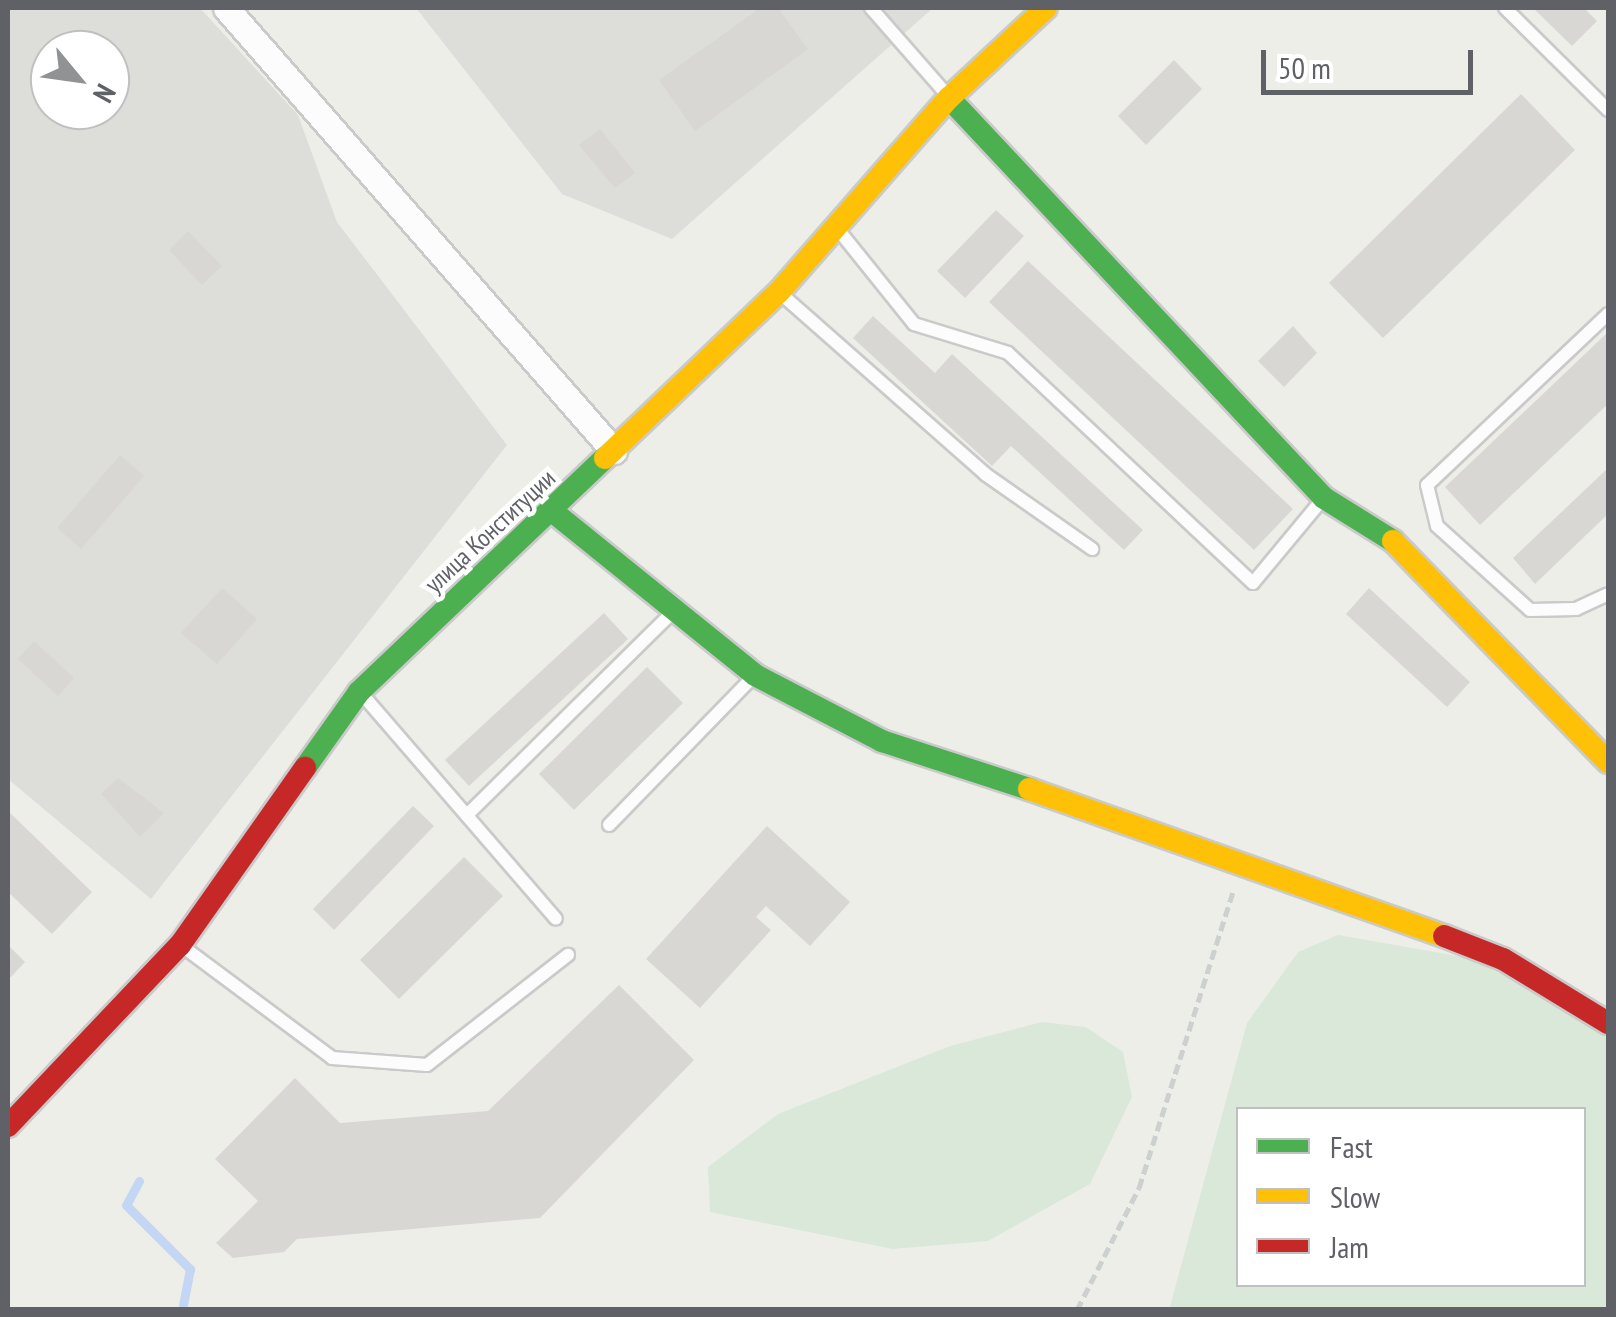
<!DOCTYPE html>
<meta charset="utf-8">
<style>
body{margin:0}
#map{position:relative;width:1616px;height:1317px;overflow:hidden;background:#eeeee9;font-family:"PT Sans Narrow",sans-serif}
div>[style]{position:absolute}
[style*='--x']{left:calc(var(--x)*1px);top:calc(var(--y)*1px);width:calc(var(--w)*1px);rotate:calc(var(--a)*1deg)}
.industrial>*{inset:0;background:#ddddda}
.green>*{inset:0;background:#d9e8d9}
.stream>*{height:9px;margin:-4.5px;padding:0 4.5px;transform-origin:4.5px;border-radius:4.5px;background:#c3d6f3}
.building>*{inset:0;background:#d8d7d4}
.path>*{height:5px;margin-top:-2.5px;transform-origin:0;background:repeating-linear-gradient(90deg,#ccd0ce 0 10px,transparent 0 15px)}
.roads{filter:drop-shadow(2px 0 #cacaca) drop-shadow(-2px 0 #cacaca) drop-shadow(0 2px #cacaca) drop-shadow(0 -2px #cacaca)}
.lane>*{height:12px;margin:-6px;padding:0 6px;transform-origin:6px;border-radius:6px;background:#fcfcfc}
.street>*{height:25px;margin:-12.5px;padding:0 12.5px;transform-origin:12.5px;border-radius:12.5px;background:#fcfcfc}
.fast>*{height:22px;margin:-11px;padding:0 11px;transform-origin:11px;border-radius:11px;background:#4caf50}
.slow>*{height:22px;margin:-11px;padding:0 11px;transform-origin:11px;border-radius:11px;background:#ffc107}
.jam>*{height:22px;margin:-11px;padding:0 11px;transform-origin:11px;border-radius:11px;background:#c62828}
span{translate:-50% -50%;white-space:nowrap;text-align:center;line-height:1.15;-webkit-text-stroke:9px #fff;paint-order:stroke}
.street-label{font-size:25px;color:#5f6166}
.frame{position:absolute;inset:0;border:10px solid #5f6166;pointer-events:none}
.legend{position:absolute;left:1236px;top:1107px;width:350px;height:180px;box-sizing:border-box;background:#fff;border:2px solid #bfc0c2;margin:0;padding:12px 18px;list-style:none;font-size:30px;color:#5f6166}
.legend li{display:flex;align-items:center;gap:20px;height:50px}
.legend b{width:50px;border:2px solid #bfc0c2}
.north{position:absolute;left:30px;top:30px;width:100px;height:100px;box-sizing:border-box;background:#fff;border:2px solid #bfc0c2;border-radius:50%;rotate:119deg;font-size:28px;font-weight:700;line-height:40px;text-align:center;color:#5f6166}
.north::after{content:'';display:block;margin:auto;width:35px;height:45px;background:#919294;clip-path:polygon(50% 0,100% 100%,50% 72%,0 100%)}
.scale{position:absolute;left:1261px;top:50px;width:212px;height:45px;box-sizing:border-box;border:5px solid #5f6166;border-top:0;padding-left:12px;font-size:30px;line-height:35px;white-space:nowrap;color:#5f6166;-webkit-text-stroke:8px #fff;paint-order:stroke}
</style>
<div id="map">
<div class="industrial">
<div style="clip-path:polygon(evenodd,8px 8px,200px 8px,298px 115px,337px 222px,507px 445px,151px 899px,8px 779px,8px 8px,50px 50px,110px 50px,110px 110px,50px 110px,50px 50px)"></div>
<div style="clip-path:polygon(416px 8px,933px 8px,672px 239px,562px 194px)"></div>
</div>
<div class="green">
<div style="clip-path:polygon(evenodd,1338px 935px,1469px 958px,1608px 1030px,1608px 1309px,1169px 1310px,1247px 1023px,1298px 952px,1338px 935px,1238px 1110px,1584px 1110px,1584px 1284px,1238px 1284px,1238px 1110px)"></div>
<div style="clip-path:polygon(1042px 1022px,1086px 1027px,1123px 1052px,1132px 1097px,1090px 1184px,988px 1241px,893px 1249px,710px 1212px,708px 1167px,778px 1114px,950px 1046px)"></div>
</div>
<div class="stream">
<div style="--x:139;--y:1181;--w:27;--a:118"></div>
<div style="--x:126;--y:1205;--w:91;--a:45"></div>
<div style="--x:190;--y:1269;--w:42;--a:101"></div>
</div>
<div class="building">
<div style="clip-path:polygon(760px 8px,778px 8px,808px 49px,695px 131px,659px 80px)"></div>
<div style="clip-path:polygon(1533px 8px,1584px 8px,1597px 21px,1572px 46px)"></div>
<div style="clip-path:polygon(1174px 60px,1202px 89px,1146px 145px,1118px 116px)"></div>
<div style="clip-path:polygon(1521px 94px,1575px 150px,1383px 338px,1329px 283px)"></div>
<div style="clip-path:polygon(600px 129px,635px 173px,615px 188px,579px 145px)"></div>
<div style="clip-path:polygon(996px 210px,1024px 236px,965px 298px,937px 271px)"></div>
<div style="clip-path:polygon(188px 231px,222px 266px,202px 285px,169px 250px)"></div>
<div style="clip-path:polygon(1028px 261px,1293px 509px,1254px 550px,989px 302px)"></div>
<div style="clip-path:polygon(873px 316px,935px 373px,952px 354px,1143px 530px,1124px 550px,1011px 446px,992px 466px,853px 338px)"></div>
<div style="clip-path:polygon(1293px 326px,1317px 353px,1284px 387px,1258px 361px)"></div>
<div style="clip-path:polygon(1608px 332px,1608px 404px,1480px 525px,1445px 487px)"></div>
<div style="clip-path:polygon(120px 455px,144px 476px,81px 549px,57px 528px)"></div>
<div style="clip-path:polygon(1608px 468px,1608px 514px,1535px 584px,1513px 558px)"></div>
<div style="clip-path:polygon(222px 588px,257px 619px,217px 664px,181px 633px)"></div>
<div style="clip-path:polygon(1369px 588px,1470px 682px,1447px 707px,1346px 614px)"></div>
<div style="clip-path:polygon(604px 613px,628px 639px,469px 786px,445px 760px)"></div>
<div style="clip-path:polygon(34px 641px,74px 678px,58px 696px,18px 659px)"></div>
<div style="clip-path:polygon(647px 667px,683px 703px,574px 810px,539px 774px)"></div>
<div style="clip-path:polygon(118px 778px,164px 813px,140px 837px,101px 794px)"></div>
<div style="clip-path:polygon(413px 806px,434px 826px,334px 930px,313px 909px)"></div>
<div style="clip-path:polygon(8px 811px,92px 892px,52px 934px,8px 892px)"></div>
<div style="clip-path:polygon(767px 826px,850px 902px,810px 946px,766px 906px,756px 917px,771px 930px,700px 1008px,646px 959px)"></div>
<div style="clip-path:polygon(464px 857px,503px 896px,399px 999px,360px 960px)"></div>
<div style="clip-path:polygon(8px 945px,25px 962px,8px 980px)"></div>
<div style="clip-path:polygon(619px 985px,694px 1060px,540px 1218px,297px 1239px,284px 1252px,233px 1258px,216px 1243px,258px 1201px,215px 1159px,295px 1078px,340px 1123px,488px 1111px)"></div>
</div>
<div class="path">
<div style="--x:1077;--y:1310;--w:137;--a:-63.1"></div>
<div style="--x:1139;--y:1188;--w:314;--a:-72.4"></div>
</div>
<div class="roads">
<div class="lane">
<div style="--x:871;--y:8;--w:117;--a:48.8"></div>
<div style="--x:1505;--y:8;--w:145;--a:44.7"></div>
<div style="--x:836;--y:227;--w:124;--a:51.2"></div>
<div style="--x:914;--y:324;--w:98;--a:17.1"></div>
<div style="--x:1008;--y:353;--w:336;--a:43.2"></div>
<div style="--x:1253;--y:583;--w:107;--a:-50.3"></div>
<div style="--x:780;--y:293;--w:273;--a:41.4"></div>
<div style="--x:985;--y:474;--w:131;--a:35"></div>
<div style="--x:1608;--y:314;--w:249;--a:136.6"></div>
<div style="--x:1427;--y:485;--w:42;--a:76.3"></div>
<div style="--x:1437;--y:526;--w:125;--a:42.1"></div>
<div style="--x:1530;--y:610;--w:46;--a:-1.2"></div>
<div style="--x:1576;--y:609;--w:35;--a:-25"></div>
<div style="--x:361;--y:693;--w:298;--a:49.2"></div>
<div style="--x:470;--y:812;--w:284;--a:-44.6"></div>
<div style="--x:609;--y:825;--w:206;--a:-45.8"></div>
<div style="--x:182;--y:946;--w:187;--a:36.7"></div>
<div style="--x:332;--y:1058;--w:95;--a:4.2"></div>
<div style="--x:427;--y:1065;--w:179;--a:-38"></div>
</div>
<div class="street">
<div style="--x:226;--y:8;--w:589;--a:48.79"></div>
</div>
<div class="fast">
<div style="--x:949;--y:98;--w:548;--a:46.85"></div>
<div style="--x:1324;--y:498;--w:81;--a:31.9"></div>
<div style="--x:552;--y:511;--w:261;--a:38.9"></div>
<div style="--x:755;--y:675;--w:143;--a:27.5"></div>
<div style="--x:882;--y:741;--w:155;--a:18.1"></div>
<div style="--x:305;--y:768;--w:93;--a:-54.6"></div>
<div style="--x:359;--y:692;--w:340;--a:-43.6"></div>
</div>
<div class="slow">
<div style="--x:605;--y:458;--w:240;--a:-43.7"></div>
<div style="--x:779;--y:292;--w:258;--a:-48.8"></div>
<div style="--x:949;--y:98;--w:132;--a:-42.9"></div>
<div style="--x:1393;--y:541;--w:308;--a:45.8"></div>
<div style="--x:1029;--y:789;--w:440;--a:19.5"></div>
</div>
<div class="jam">
<div style="--x:1444;--y:936;--w:63;--a:21.3"></div>
<div style="--x:1503;--y:959;--w:123;--a:31.4"></div>
<div style="--x:8;--y:1126;--w:250;--a:-46.5"></div>
<div style="--x:180;--y:945;--w:217;--a:-54.8"></div>
</div>
</div>
<div class="street-label">
<span style="left:490px;top:531px;rotate:-43deg">улица Конституции</span>
</div>
<div class="frame"></div>
<ul class="legend">
<li><b style="height:12px;background:#4caf50"></b>Fast</li>
<li><b style="height:12px;background:#ffc107"></b>Slow</li>
<li><b style="height:12px;background:#c62828"></b>Jam</li>
</ul>
<div class="north">N</div>
<div class="scale">50 m</div>
</div>
